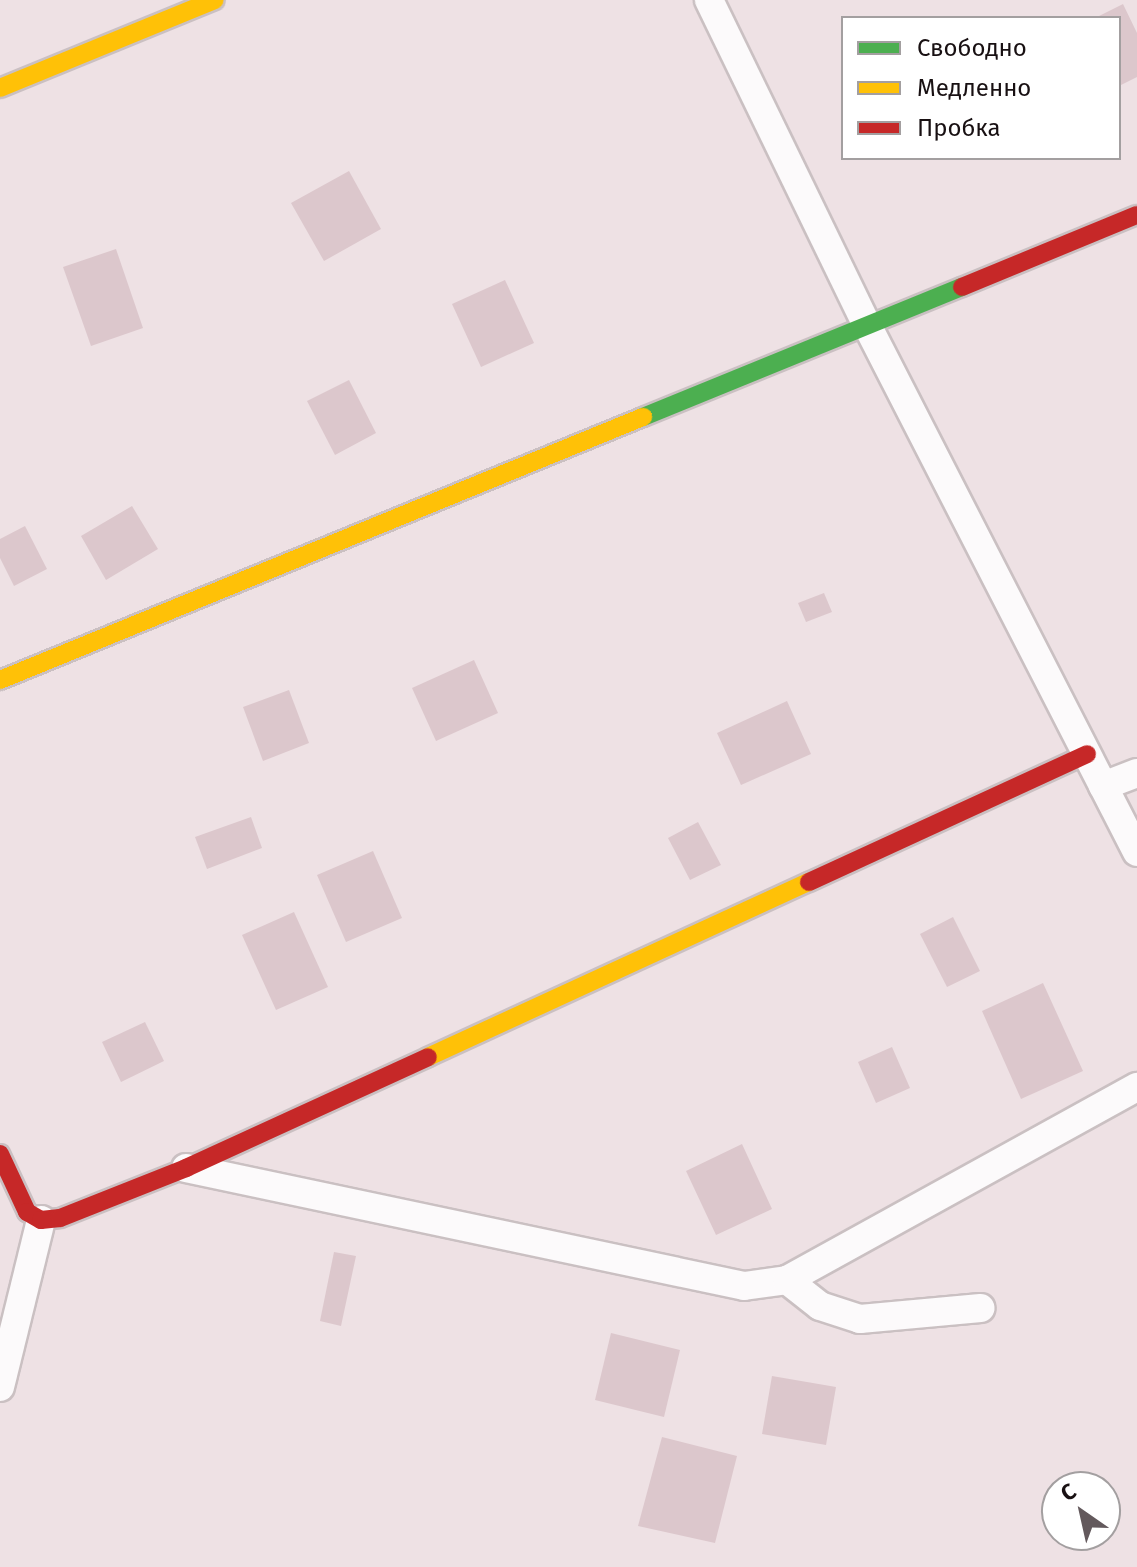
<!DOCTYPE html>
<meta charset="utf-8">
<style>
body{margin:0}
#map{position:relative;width:1137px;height:1567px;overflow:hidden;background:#eee1e4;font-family:"Fira Sans",sans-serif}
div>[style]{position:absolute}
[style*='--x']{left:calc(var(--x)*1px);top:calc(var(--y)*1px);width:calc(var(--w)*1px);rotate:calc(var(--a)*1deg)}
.building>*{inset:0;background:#dcc7cc}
.roads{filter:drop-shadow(2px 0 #cac0c2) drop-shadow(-2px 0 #cac0c2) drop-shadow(0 2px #cac0c2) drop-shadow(0 -2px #cac0c2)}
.street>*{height:28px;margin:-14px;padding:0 14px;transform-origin:14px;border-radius:14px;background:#fcfafb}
.fast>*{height:18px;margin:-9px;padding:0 9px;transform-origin:9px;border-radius:9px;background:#4caf50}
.slow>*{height:18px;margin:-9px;padding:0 9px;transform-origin:9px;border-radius:9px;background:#ffc107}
.jam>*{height:18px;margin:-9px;padding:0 9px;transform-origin:9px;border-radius:9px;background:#c62828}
span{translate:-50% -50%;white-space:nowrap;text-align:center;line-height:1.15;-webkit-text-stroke:6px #fff;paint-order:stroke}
.legend{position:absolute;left:841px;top:16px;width:280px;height:144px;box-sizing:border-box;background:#fff;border:2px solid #a39fa0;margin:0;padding:10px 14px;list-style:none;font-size:24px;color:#181012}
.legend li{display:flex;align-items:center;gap:16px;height:40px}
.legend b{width:40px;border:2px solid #a39fa0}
.north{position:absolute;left:1041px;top:1471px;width:80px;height:80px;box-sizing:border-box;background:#fff;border:2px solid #a39fa0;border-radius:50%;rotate:326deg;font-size:22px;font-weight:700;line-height:32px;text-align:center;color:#181012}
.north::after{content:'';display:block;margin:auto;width:28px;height:36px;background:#63595c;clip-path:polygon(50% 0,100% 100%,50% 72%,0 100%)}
</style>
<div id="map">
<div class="building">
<div style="clip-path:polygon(1123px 4px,1137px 33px,1137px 77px,1119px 86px,1119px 18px,1095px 18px)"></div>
<div style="clip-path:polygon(349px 171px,381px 229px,324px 261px,291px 203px)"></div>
<div style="clip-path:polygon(116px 249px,143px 328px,91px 346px,63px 267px)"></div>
<div style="clip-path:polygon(505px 280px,534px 343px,481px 367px,452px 304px)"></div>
<div style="clip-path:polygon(349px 380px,376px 433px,335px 455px,307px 401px)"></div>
<div style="clip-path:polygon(132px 506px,158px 549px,106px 580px,81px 536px)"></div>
<div style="clip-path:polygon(25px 526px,47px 569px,14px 586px,0 558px,0 539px)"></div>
<div style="clip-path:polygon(824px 593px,832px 612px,806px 622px,798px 603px)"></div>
<div style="clip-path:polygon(474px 660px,498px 713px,436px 741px,412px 688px)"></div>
<div style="clip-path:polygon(289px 690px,309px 743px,263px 761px,243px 707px)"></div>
<div style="clip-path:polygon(787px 701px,811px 754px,741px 785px,717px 733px)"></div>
<div style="clip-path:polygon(251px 817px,262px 848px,207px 869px,195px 837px)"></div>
<div style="clip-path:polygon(698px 822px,721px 865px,690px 880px,668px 838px)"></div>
<div style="clip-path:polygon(373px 851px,402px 918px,346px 942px,317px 875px)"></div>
<div style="clip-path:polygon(294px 912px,328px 987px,276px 1010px,242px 935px)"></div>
<div style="clip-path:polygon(953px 917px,980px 971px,947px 987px,920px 934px)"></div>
<div style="clip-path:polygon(1043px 983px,1083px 1071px,1021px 1099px,982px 1011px)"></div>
<div style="clip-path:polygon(145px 1022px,164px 1061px,121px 1082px,102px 1042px)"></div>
<div style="clip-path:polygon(892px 1047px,910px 1088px,876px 1103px,858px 1062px)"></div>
<div style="clip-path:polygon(742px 1144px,772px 1209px,716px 1235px,686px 1171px)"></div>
<div style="clip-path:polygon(334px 1252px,356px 1256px,341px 1326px,320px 1321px)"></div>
<div style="clip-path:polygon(611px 1333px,680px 1350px,664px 1417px,595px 1400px)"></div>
<div style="clip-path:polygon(772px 1376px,836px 1387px,826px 1445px,762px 1434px)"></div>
<div style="clip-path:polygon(662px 1437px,737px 1456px,715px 1543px,638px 1526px)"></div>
</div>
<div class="roads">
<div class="street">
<div style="--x:709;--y:0;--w:361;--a:64.1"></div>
<div style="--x:867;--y:325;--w:592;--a:62.87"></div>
<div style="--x:1103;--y:786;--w:36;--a:-21"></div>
<div style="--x:186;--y:1168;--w:570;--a:11.94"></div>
<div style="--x:744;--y:1286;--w:43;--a:-7.9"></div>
<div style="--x:787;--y:1280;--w:400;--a:-28.9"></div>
<div style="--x:787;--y:1280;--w:42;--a:38.2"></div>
<div style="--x:820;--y:1306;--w:42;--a:18"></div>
<div style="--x:860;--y:1319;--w:121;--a:-5.2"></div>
<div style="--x:0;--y:1387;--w:172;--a:-76.2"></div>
</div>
<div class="fast">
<div style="--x:643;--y:417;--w:344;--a:-22.2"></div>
</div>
<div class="slow">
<div style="--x:0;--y:88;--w:232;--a:-22.3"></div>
<div style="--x:0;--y:680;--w:695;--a:-22.25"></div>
<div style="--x:428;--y:1057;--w:419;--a:-24.7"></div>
</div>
<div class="jam">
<div style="--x:962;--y:287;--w:189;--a:-22.4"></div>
<div style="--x:809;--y:882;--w:306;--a:-24.7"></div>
<div style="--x:0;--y:1154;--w:64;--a:65"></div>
<div style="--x:27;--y:1212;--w:16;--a:30"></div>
<div style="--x:41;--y:1220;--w:19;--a:-6"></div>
<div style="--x:60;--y:1218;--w:136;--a:-21.6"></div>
<div style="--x:186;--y:1168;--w:266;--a:-24.6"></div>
</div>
</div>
<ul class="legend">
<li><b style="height:10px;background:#4caf50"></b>Свободно</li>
<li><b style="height:10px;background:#ffc107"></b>Медленно</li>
<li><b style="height:10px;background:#c62828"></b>Пробка</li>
</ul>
<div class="north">С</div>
</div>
